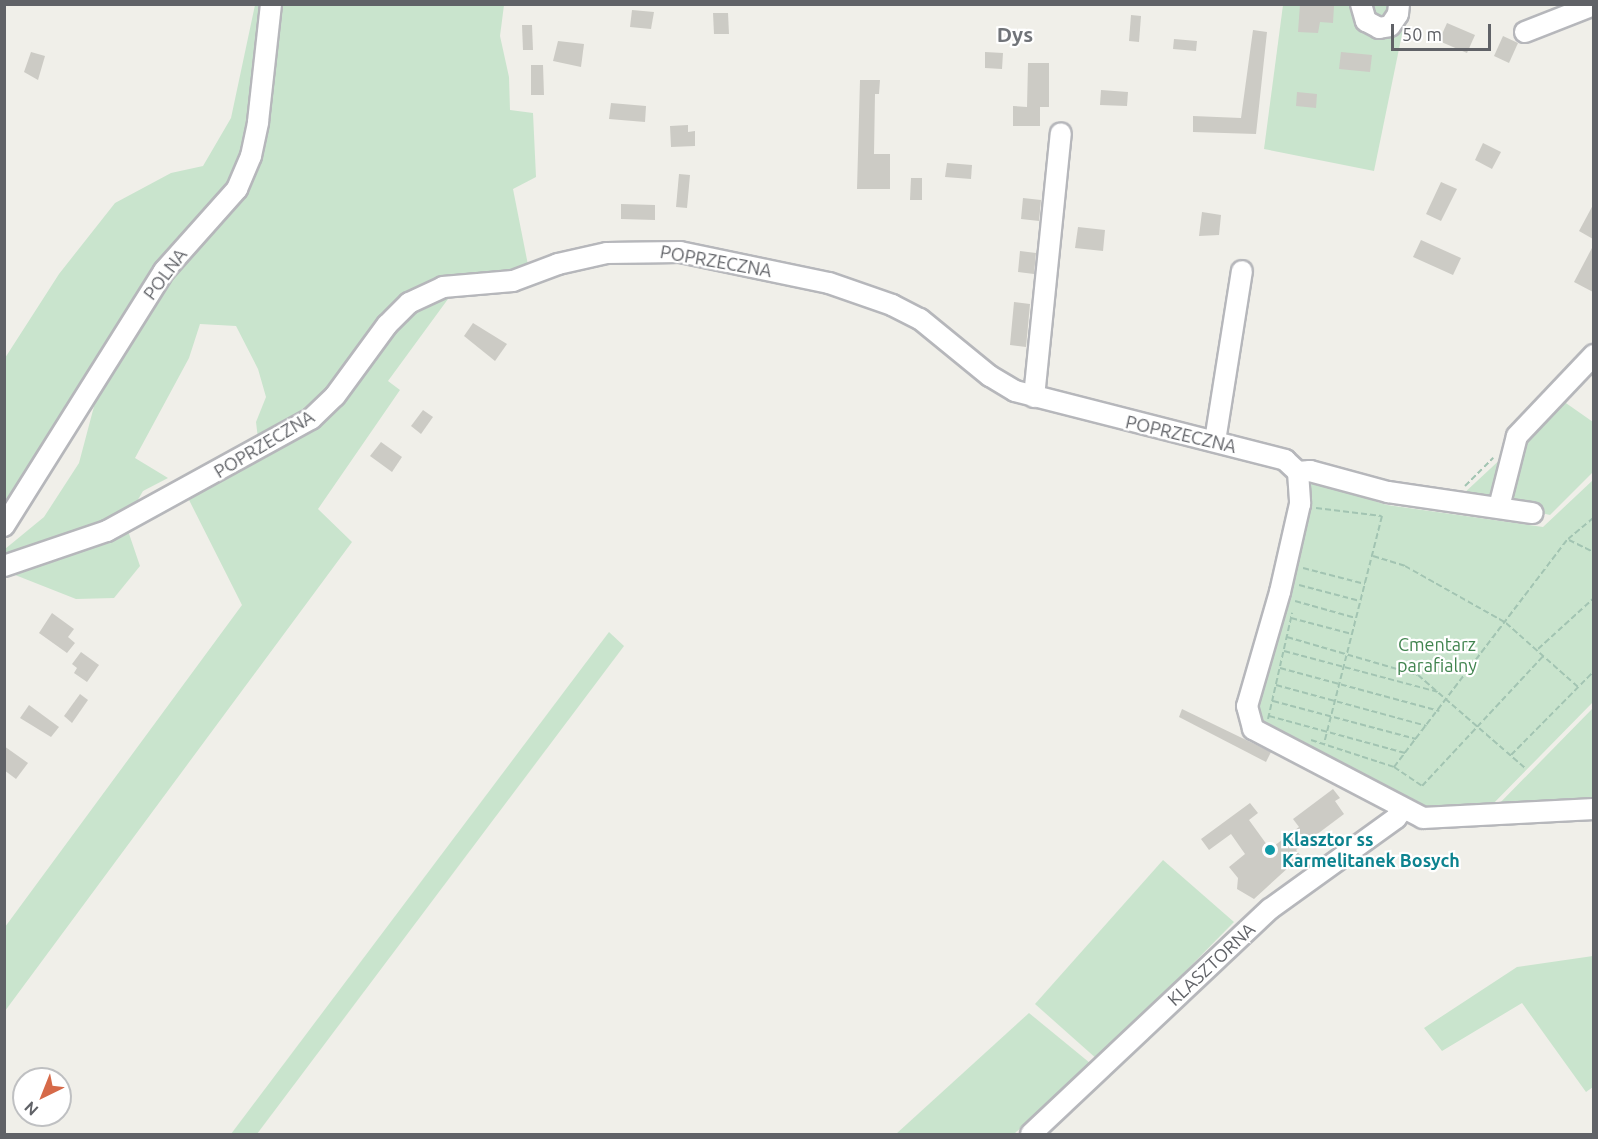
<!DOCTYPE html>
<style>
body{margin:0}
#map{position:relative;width:1598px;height:1139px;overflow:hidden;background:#f0efe9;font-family:Ubuntu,sans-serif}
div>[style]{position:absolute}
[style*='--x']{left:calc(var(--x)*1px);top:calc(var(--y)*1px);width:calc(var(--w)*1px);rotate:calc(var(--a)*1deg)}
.green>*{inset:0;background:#c9e4cd}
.building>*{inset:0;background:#cccbc5}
.path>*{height:2px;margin-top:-1px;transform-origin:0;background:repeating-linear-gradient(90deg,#a2c4b2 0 6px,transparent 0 9px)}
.roads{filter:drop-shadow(2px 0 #b6b7bb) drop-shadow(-2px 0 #b6b7bb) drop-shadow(0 2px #b6b7bb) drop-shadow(0 -2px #b6b7bb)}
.minor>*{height:20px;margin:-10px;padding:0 10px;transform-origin:10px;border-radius:10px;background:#fff}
.dots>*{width:16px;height:16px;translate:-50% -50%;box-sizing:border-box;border:3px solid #fff;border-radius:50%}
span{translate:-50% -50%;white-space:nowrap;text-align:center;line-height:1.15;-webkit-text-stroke:4.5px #fff;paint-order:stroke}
.street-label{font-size:18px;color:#606267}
.park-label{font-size:18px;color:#41844f}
.culture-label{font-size:18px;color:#0d838f;font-weight:700}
.left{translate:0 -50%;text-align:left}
.quarter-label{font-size:21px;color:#717479;font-weight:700}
.frame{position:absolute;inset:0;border:6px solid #606267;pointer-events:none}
.north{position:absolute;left:12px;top:1067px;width:60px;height:60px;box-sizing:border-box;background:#fff;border:2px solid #bfc0c2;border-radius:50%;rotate:223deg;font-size:16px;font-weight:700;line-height:24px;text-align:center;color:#606267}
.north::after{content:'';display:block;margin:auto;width:21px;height:27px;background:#d66a49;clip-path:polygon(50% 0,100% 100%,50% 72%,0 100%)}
.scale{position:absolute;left:1391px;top:24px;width:100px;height:27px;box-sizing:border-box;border:3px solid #606267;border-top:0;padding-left:8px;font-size:18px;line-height:21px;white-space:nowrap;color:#606267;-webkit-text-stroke:4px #fff;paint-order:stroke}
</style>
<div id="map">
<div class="green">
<div style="clip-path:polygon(255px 5px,504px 5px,500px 36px,509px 77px,510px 110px,533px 113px,536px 177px,513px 189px,530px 275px,459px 284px,388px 381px,400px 390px,318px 509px,352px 542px,5px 1011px,5px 927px,242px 605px,185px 492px,259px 447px,256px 422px,266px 397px,258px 369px,236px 326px,200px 324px,189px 358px,135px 458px,168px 478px,143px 491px,125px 522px,140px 566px,114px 598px,76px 599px,5px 571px,5px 549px,44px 517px,79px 463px,106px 361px,5px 526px,5px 358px,59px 274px,115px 203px,171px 173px,203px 166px,231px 118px)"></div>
<div style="clip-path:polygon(1283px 5px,1408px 5px,1374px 171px,1264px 149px)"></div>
<div style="clip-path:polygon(1563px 401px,1593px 422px,1593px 472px,1550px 515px,1462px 495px)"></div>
<div style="clip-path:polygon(1593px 480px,1593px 702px,1489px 808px,1432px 814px,1256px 724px,1252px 716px,1312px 481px,1387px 505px,1543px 527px)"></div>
<div style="clip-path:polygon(609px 632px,624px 646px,257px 1134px,231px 1134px)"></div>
<div style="clip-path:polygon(1593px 708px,1593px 803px,1494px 809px)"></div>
<div style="clip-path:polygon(1163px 860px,1234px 922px,1098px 1060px,1035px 1004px)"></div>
<div style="clip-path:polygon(1593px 956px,1593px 1087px,1586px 1092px,1522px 1003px,1442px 1051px,1424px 1028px,1517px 967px)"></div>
<div style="clip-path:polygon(1029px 1013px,1090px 1063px,1014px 1134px,896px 1134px)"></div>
</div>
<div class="building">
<div style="clip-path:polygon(1300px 4px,1334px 6px,1333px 23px,1320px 22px,1318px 33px,1298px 32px)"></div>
<div style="clip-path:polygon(632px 10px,654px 12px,651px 29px,630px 27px)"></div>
<div style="clip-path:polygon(713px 13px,728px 13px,729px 34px,714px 34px)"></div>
<div style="clip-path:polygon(1131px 15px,1141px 16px,1139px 42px,1129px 41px)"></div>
<div style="clip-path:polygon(1447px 23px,1475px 35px,1467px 53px,1439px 41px)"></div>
<div style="clip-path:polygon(522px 25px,532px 25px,533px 50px,523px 50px)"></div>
<div style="clip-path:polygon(1253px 30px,1267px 32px,1256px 134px,1193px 132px,1193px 116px,1241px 118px)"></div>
<div style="clip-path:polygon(1503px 36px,1518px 43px,1509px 63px,1494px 56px)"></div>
<div style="clip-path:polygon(1174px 39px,1197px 41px,1196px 51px,1173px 49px)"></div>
<div style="clip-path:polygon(558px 41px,584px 44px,581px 67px,553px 61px)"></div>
<div style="clip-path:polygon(31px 52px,45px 56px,38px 80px,24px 72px)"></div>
<div style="clip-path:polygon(985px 52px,1003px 53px,1002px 69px,985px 68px)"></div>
<div style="clip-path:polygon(1341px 52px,1372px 55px,1370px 72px,1339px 69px)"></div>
<div style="clip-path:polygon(1028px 63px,1049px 63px,1049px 107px,1040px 107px,1040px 126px,1013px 126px,1013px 106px,1027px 107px)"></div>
<div style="clip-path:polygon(531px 65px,543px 65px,544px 95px,531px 95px)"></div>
<div style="clip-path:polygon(860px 80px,880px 80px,879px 94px,875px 94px,874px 154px,890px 154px,890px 189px,857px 189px)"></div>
<div style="clip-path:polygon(1101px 90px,1128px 92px,1127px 106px,1100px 105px)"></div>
<div style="clip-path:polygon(1297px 92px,1317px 94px,1316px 108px,1296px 106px)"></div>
<div style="clip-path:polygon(611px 103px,646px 106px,645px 122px,609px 119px)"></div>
<div style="clip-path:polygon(688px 125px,688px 132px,695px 131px,695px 146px,671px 147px,670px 126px)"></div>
<div style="clip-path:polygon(1483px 143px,1501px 152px,1492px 169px,1475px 160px)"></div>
<div style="clip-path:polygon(947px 163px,972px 165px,971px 179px,945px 177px)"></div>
<div style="clip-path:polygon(679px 174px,690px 175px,687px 208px,676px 207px)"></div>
<div style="clip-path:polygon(911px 178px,922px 178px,922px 200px,910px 200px)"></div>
<div style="clip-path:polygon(1441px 182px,1457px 189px,1441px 221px,1426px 214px)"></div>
<div style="clip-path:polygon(1023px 198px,1041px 200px,1039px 221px,1021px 219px)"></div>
<div style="clip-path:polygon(621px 204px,655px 205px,655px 220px,621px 219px)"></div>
<div style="clip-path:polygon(1593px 205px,1593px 239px,1579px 231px)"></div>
<div style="clip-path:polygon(1202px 212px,1221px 215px,1219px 235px,1199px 236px)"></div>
<div style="clip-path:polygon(1078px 227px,1105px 230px,1103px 251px,1075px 248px)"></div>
<div style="clip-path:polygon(1421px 240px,1461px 258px,1453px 275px,1413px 257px)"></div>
<div style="clip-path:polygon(1593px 246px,1593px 292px,1574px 282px)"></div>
<div style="clip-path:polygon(1020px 251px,1036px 253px,1034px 274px,1018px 272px)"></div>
<div style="clip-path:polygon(1014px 302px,1030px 304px,1026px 347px,1010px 345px)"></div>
<div style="clip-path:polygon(473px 323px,507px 344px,495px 361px,464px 336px)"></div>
<div style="clip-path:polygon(423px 410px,433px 417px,421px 434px,411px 426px)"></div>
<div style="clip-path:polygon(381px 442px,402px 457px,392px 472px,370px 456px)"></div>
<div style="clip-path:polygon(52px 613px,74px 629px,68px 637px,75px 643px,67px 653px,39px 633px)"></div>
<div style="clip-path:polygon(81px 652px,99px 665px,87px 682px,74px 673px,77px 668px,72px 664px)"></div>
<div style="clip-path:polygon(80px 694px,88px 700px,72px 723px,64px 716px)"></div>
<div style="clip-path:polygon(29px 705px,59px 727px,51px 737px,20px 718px)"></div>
<div style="clip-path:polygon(1182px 709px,1271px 752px,1266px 762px,1179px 717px)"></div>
<div style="clip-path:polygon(4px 746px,28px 763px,16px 779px,4px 770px)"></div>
<div style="clip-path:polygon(1333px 789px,1340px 798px,1335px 801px,1344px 814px,1296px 850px,1301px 856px,1254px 899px,1237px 889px,1238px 878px,1229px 867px,1245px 854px,1231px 834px,1209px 850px,1201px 839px,1250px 803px,1258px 813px,1249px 820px,1270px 849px,1299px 827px,1293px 819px)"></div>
</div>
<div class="path">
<div style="--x:1465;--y:486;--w:40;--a:-45"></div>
<div style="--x:1316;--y:508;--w:66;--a:6.9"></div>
<div style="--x:1382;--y:516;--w:235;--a:104.3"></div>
<div style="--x:1569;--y:540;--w:28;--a:26"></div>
<div style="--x:1373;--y:556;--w:34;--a:17"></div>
<div style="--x:1405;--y:566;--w:116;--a:29.4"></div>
<div style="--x:1506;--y:623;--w:96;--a:41.6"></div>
<div style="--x:1303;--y:568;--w:64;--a:14.5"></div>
<div style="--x:1299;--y:585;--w:63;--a:14.7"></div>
<div style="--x:1295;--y:601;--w:63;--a:15.6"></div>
<div style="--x:1291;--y:618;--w:63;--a:14.7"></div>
<div style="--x:1287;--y:637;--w:136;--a:16.2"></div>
<div style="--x:1418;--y:675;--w:143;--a:41"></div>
<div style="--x:1538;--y:649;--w:76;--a:-42.3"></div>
<div style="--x:1284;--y:651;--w:159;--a:14.9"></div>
<div style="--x:1280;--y:668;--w:165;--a:15.1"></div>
<div style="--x:1276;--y:685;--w:156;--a:15.2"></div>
<div style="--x:1273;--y:701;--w:148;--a:14.9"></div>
<div style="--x:1269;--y:716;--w:141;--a:15.2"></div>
<div style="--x:1268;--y:719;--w:109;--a:-77.2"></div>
<div style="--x:1311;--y:740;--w:87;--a:18"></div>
<div style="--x:1394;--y:767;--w:34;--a:34"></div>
<div style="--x:1422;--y:786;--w:179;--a:-47"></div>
<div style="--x:1511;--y:755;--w:118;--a:-45.3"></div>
<div style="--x:1394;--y:767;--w:287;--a:-52.7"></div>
<div style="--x:1568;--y:539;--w:34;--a:-40"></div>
</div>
<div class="roads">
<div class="minor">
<div style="--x:1361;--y:4;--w:18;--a:74"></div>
<div style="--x:1366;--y:21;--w:15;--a:28"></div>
<div style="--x:1379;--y:28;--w:11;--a:-10"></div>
<div style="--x:1390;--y:26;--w:14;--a:-56"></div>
<div style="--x:1398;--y:14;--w:10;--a:-84"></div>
<div style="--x:1525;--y:32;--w:74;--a:-21.4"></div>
<div style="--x:1034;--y:397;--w:265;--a:-84.2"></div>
<div style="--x:1215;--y:441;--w:172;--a:-81"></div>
<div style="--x:1298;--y:472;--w:12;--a:-5"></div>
<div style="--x:1310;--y:471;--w:81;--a:15.1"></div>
<div style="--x:1388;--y:492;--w:146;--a:8.3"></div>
<div style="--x:1499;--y:507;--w:73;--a:-75.8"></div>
<div style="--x:1517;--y:436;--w:112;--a:-46.5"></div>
<div style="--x:4;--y:526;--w:301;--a:-57.9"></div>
<div style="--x:164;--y:271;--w:110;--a:-48.3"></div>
<div style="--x:237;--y:189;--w:36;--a:-67"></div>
<div style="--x:251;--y:156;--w:35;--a:-78"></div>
<div style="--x:258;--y:122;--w:119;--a:-83.7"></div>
<div style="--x:4;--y:566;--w:109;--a:-18.8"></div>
<div style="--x:107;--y:531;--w:233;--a:-28.8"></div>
<div style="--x:311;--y:419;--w:33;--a:-44"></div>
<div style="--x:335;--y:396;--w:88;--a:-53.8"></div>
<div style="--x:387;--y:325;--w:31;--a:-45"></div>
<div style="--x:409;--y:303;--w:38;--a:-25"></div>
<div style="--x:443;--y:287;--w:70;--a:-4.9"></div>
<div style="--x:513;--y:281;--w:48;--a:-20.7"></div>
<div style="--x:558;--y:264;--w:50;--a:-12.7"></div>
<div style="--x:607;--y:253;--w:73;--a:-0.8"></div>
<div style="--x:680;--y:252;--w:152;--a:11.8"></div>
<div style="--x:829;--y:283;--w:67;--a:19.2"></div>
<div style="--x:892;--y:305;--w:31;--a:27"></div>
<div style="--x:920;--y:319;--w:90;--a:39.2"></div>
<div style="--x:990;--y:376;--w:29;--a:31"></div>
<div style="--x:1015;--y:391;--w:279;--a:14.3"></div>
<div style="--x:1285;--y:460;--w:18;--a:43"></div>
<div style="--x:1298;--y:472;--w:32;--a:86"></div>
<div style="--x:1300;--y:504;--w:90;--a:102.8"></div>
<div style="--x:1280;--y:592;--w:119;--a:106.1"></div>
<div style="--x:1247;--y:706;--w:24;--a:75"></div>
<div style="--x:1253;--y:729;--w:192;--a:27.6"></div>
<div style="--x:1423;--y:818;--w:171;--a:-3"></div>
<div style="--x:1031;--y:1134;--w:328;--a:-43.3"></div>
<div style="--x:1270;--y:909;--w:155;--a:-35.8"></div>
<div style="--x:1396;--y:818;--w:11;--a:-52"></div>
</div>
</div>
<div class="dots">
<div style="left:1270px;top:850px;background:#0f9aa8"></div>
</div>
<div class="street-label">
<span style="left:716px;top:261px;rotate:10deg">POPRZECZNA</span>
<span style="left:165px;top:274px;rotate:-53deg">POLNA</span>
<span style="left:1181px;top:434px;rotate:13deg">POPRZECZNA</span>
<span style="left:264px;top:444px;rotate:-31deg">POPRZECZNA</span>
<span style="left:1211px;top:964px;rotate:-43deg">KLASZTORNA</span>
</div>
<div class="park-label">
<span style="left:1437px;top:655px">Cmentarz<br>parafialny</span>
</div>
<div class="culture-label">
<span class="left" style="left:1282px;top:850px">Klasztor ss<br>Karmelitanek Bosych</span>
</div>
<div class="quarter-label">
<span style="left:1015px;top:34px">Dys</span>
</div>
<div class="frame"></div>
<div class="north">N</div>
<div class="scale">50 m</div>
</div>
